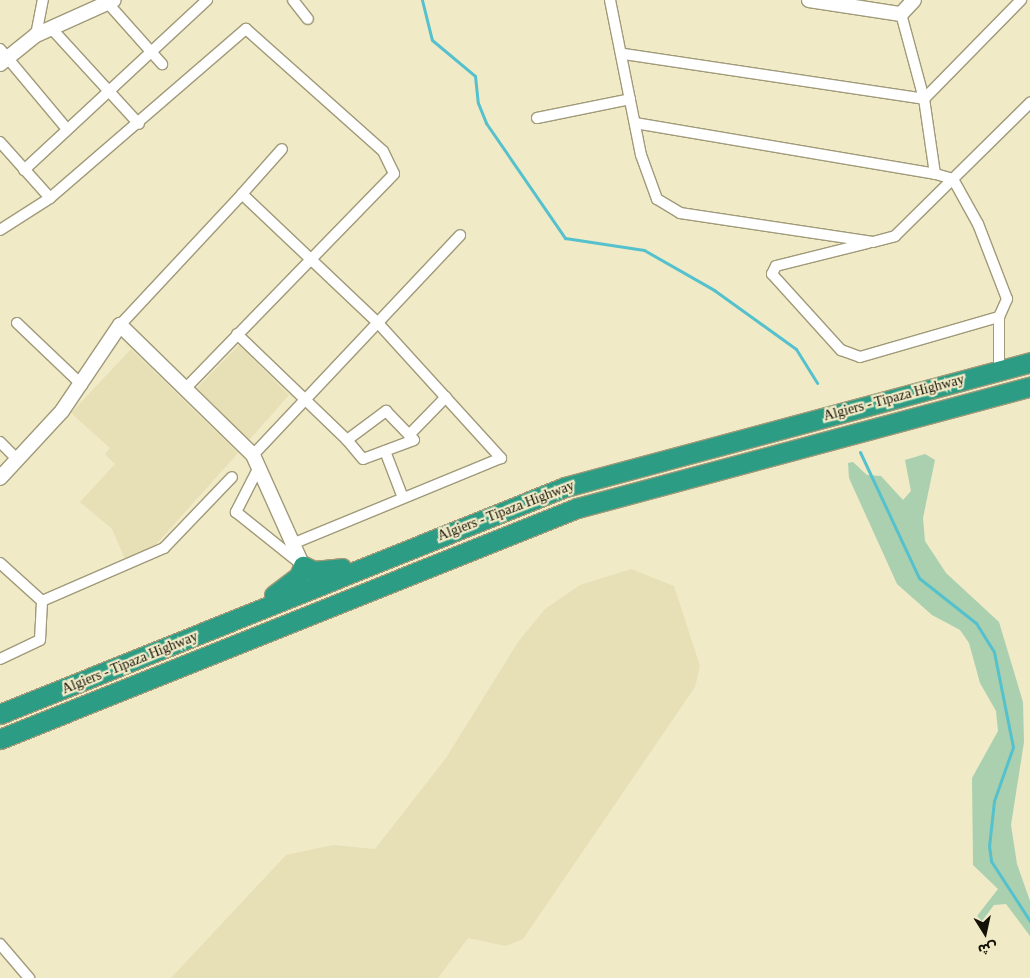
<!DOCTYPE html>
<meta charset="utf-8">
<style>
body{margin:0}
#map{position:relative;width:1030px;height:978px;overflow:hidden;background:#f0eac7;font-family:"Times New Roman","Noto Sans Arabic",serif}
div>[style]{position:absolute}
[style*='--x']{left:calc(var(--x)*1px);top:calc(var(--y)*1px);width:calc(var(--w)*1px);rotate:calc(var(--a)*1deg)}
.built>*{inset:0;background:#e7dfb5}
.green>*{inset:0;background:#aad0af}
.stream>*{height:3px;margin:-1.5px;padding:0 1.5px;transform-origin:1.5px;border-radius:1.5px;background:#55c1cd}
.roads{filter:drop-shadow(1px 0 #a09a79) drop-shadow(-1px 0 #a09a79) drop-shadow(0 1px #a09a79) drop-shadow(0 -1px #a09a79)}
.street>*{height:10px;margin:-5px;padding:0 5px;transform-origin:5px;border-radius:5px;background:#fff}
.secondary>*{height:14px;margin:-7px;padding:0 7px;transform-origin:7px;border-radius:7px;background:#fff}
.highway>*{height:19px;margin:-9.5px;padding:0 9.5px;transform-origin:9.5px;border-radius:9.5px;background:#2c9d84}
span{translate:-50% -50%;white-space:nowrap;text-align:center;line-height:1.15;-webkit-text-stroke:4.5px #f0eac7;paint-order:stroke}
.street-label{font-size:14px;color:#141106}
.north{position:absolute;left:960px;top:908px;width:50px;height:50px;-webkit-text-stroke:4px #f0eac7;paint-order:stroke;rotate:170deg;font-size:14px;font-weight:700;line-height:20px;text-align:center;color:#141106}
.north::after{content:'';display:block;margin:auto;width:18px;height:22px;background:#141106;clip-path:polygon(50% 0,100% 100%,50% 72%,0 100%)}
</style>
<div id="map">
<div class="built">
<div style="clip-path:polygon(239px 345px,289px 395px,249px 440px,197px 388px)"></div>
<div style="clip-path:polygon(131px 349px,238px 453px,151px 550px,125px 559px,112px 529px,80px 502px,115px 464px,105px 454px,110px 448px,71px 413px)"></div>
<div style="clip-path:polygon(631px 569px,674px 586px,700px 666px,695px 687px,523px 939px,506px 946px,468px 938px,438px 978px,171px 978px,286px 855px,333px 845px,375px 849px,446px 758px,518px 642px,545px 609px,580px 585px)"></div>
</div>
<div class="green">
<div style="clip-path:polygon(925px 454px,935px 460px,923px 518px,925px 541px,946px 573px,999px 622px,1023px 702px,1024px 742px,1011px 825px,1017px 864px,1030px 901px,1030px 936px,1006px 904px,994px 905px,982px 921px,977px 916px,998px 889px,973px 865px,972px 778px,998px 731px,996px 711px,980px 683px,969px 643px,960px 630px,932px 615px,897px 584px,849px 478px,848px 463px,853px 462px,867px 475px,881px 476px,903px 500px,911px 491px,905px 460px)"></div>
</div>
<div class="stream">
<div style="--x:422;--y:0;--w:41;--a:76"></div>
<div style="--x:432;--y:40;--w:56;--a:39.9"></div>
<div style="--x:475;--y:76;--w:27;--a:84"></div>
<div style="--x:478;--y:103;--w:22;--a:68"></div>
<div style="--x:486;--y:123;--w:140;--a:55.5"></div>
<div style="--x:565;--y:238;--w:80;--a:8.6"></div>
<div style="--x:644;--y:250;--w:81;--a:29.7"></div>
<div style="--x:714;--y:290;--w:101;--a:35.7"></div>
<div style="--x:796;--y:349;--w:40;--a:58"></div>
<div style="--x:860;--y:452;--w:139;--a:64.9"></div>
<div style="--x:919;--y:578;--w:73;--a:38.3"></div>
<div style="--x:976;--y:623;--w:34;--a:58"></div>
<div style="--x:994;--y:652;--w:97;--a:78.7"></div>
<div style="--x:1013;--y:747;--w:57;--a:109.4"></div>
<div style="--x:994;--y:801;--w:45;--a:96.3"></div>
<div style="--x:989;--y:846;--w:15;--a:82"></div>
<div style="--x:991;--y:861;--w:72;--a:57"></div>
</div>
<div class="roads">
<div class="street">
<div style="--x:105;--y:0;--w:86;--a:48.3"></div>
<div style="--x:293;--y:0;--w:24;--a:52"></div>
<div style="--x:610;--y:0;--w:158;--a:78.7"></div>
<div style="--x:641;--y:155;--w:47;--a:70"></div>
<div style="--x:657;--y:199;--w:27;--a:31"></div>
<div style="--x:680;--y:213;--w:195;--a:8.5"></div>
<div style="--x:873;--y:242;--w:23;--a:-15"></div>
<div style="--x:895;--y:236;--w:190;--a:-44.6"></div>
<div style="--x:51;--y:28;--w:130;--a:47.5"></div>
<div style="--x:36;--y:35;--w:36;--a:-79"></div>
<div style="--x:0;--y:49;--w:104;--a:50.1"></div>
<div style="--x:624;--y:54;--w:303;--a:8.5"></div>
<div style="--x:924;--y:99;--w:139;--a:-45.6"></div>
<div style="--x:537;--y:118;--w:95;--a:-11.5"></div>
<div style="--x:635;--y:123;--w:304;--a:9.6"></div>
<div style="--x:935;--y:174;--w:76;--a:-98.3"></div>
<div style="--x:924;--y:99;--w:88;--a:-105.1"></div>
<div style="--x:0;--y:142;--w:75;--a:48.2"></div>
<div style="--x:24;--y:170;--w:250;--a:-42.9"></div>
<div style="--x:242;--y:194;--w:60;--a:-48.4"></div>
<div style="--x:0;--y:230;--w:59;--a:-32.6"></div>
<div style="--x:50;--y:198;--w:259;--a:-40.8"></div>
<div style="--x:246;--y:29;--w:183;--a:41.7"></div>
<div style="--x:383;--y:151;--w:25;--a:64"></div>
<div style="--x:394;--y:174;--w:300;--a:134.2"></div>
<div style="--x:868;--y:243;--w:95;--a:166"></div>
<div style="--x:776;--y:266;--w:9;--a:117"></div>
<div style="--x:772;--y:274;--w:103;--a:47.8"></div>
<div style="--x:841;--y:350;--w:20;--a:20"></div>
<div style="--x:860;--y:357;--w:145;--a:-16.1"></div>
<div style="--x:999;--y:317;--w:20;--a:-66"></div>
<div style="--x:1007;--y:299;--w:80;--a:-111.1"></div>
<div style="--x:978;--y:224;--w:51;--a:-119.1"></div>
<div style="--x:953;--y:179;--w:19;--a:-164"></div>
<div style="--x:17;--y:323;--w:90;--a:43.6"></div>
<div style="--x:120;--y:325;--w:179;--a:-47"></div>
<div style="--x:242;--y:194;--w:187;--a:43.5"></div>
<div style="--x:378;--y:323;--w:183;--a:47.7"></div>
<div style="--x:501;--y:458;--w:223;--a:157.6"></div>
<div style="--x:237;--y:334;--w:153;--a:43.9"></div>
<div style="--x:999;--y:370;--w:53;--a:-90"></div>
<div style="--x:386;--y:411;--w:40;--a:46"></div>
<div style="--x:414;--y:440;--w:54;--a:159.6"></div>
<div style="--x:363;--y:459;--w:25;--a:-130"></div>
<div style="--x:347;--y:440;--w:49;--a:-36.6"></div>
<div style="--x:409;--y:435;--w:53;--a:-45.8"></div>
<div style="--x:0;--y:442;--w:25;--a:45"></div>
<div style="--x:385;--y:451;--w:50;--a:69"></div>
<div style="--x:253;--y:455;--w:302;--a:-46.7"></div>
<div style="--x:259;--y:467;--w:51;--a:117.1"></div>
<div style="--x:236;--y:512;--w:83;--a:38.7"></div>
<div style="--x:0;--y:563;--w:57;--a:42.1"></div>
<div style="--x:0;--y:659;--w:44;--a:-25.4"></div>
<div style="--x:40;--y:640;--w:39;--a:-87"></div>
<div style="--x:42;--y:601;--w:133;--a:-23.5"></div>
<div style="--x:164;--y:548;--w:98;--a:-46.2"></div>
<div style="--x:0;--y:944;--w:45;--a:49.5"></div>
</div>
<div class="secondary">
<div style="--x:809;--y:0;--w:93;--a:8.7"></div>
<div style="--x:901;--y:14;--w:19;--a:-47"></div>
<div style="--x:0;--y:64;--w:46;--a:-38.9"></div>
<div style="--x:36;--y:35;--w:85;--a:-24.2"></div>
<div style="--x:0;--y:478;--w:91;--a:-47.2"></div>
<div style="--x:62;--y:411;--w:104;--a:-56"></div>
<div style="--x:120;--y:325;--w:186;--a:44.3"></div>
<div style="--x:253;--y:455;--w:122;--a:65.8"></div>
</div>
<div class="highway">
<div style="--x:274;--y:595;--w:31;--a:-37"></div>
<div style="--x:299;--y:576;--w:11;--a:-68"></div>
<div style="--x:303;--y:566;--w:12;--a:24"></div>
<div style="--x:314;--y:571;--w:28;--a:-6"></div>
<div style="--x:0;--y:714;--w:609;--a:-21.89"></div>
<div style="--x:565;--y:487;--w:482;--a:-15"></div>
<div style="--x:0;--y:739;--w:622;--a:-21.82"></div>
<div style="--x:577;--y:508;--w:469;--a:-15"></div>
</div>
</div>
<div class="street-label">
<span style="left:894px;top:398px;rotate:-15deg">Algiers - Tipaza Highway</span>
<span style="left:506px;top:511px;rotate:-21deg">Algiers - Tipaza Highway</span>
<span style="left:130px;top:663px;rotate:-22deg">Algiers - Tipaza Highway</span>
</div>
<div class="north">ش</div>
</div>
